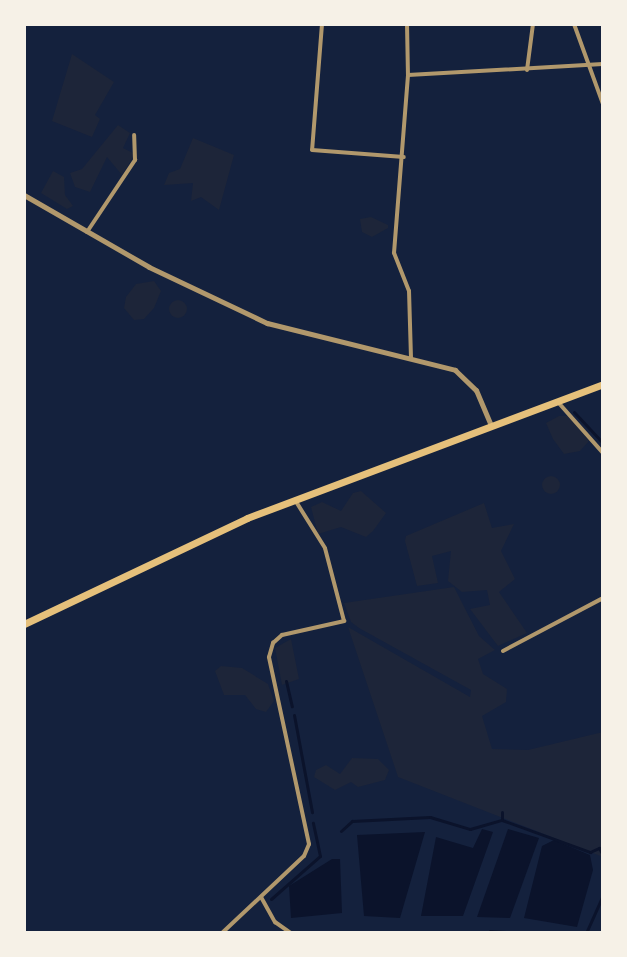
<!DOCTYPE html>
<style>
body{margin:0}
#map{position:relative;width:627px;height:957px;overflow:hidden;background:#14213d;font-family:"Sofia Sans Condensed",sans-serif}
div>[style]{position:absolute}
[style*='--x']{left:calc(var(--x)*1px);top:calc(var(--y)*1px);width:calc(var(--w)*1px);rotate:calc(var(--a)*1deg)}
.green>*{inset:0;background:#1d2539}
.round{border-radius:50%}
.water>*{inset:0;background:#0b132b}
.stream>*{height:3px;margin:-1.5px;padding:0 1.5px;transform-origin:1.5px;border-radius:1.5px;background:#0b132b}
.minor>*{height:4px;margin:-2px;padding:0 2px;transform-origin:2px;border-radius:2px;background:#b1986c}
.tertiary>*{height:5px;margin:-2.5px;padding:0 2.5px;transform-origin:2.5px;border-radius:2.5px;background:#b1986c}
.primary>*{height:7px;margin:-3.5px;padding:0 3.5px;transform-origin:3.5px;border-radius:3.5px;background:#e5c07b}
span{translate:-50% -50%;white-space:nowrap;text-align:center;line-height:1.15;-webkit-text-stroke:6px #f6f1e7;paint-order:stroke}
.frame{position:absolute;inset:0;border:26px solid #f6f1e7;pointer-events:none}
</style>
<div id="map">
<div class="green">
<div style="clip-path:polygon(72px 54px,114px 82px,95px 115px,100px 119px,92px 137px,52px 121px)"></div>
<div style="clip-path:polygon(118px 125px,130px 133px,123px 148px,135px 154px,122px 175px,107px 157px,90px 192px,75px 187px,70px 173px,82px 169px)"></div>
<div style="clip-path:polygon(193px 138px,234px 155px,219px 210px,201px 197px,191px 201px,193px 183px,164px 185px,169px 173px,180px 169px)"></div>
<div style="clip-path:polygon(53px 171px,64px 177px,65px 195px,73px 206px,67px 209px,41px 193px)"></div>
<div style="clip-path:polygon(371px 217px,388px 225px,388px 228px,372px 237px,362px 232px,360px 219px)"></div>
<div style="clip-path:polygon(154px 281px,161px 291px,154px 308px,144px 319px,134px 320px,124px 308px,126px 297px,136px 284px)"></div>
<div class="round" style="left:169px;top:300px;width:18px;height:18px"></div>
<div style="clip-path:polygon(559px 416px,569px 416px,589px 441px,580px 451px,564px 454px,553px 439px,546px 423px)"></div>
<div class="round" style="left:542px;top:476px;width:18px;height:18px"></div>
<div style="clip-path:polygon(361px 491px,386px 513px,373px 531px,366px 537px,341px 527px,318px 534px,311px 507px,322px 502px,341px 511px,353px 493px)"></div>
<div style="clip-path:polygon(484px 503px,492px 528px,514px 524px,501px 551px,515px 579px,499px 592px,527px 633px,498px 646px,470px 609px,490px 605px,487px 590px,462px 592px,448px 581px,451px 551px,432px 556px,438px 583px,417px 586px,405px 541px,406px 536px)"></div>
<div style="clip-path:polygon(454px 587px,479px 636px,495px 650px,478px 659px,483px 674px,507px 689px,506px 702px,482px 716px,492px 749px,528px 750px,603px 732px,603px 857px,398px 777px,348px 627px,470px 697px,471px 690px,359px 628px,351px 622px,344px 603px)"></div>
<div style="clip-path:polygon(291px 639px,299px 679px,282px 685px,275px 648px)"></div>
<div style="clip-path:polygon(221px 666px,242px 668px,268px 684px,274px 701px,266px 712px,256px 709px,245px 695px,224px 695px,215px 671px)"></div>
<div style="clip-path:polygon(352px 758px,378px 759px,389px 770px,385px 780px,358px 787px,351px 782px,335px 790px,314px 777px,316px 770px,326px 765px,340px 774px)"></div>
</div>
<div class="water">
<div style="clip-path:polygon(482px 829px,493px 832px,463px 916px,421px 916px,436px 837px,473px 848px)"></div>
<div style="clip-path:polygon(508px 829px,539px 838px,510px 918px,477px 917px)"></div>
<div style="clip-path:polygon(425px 832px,400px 918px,364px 916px,357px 835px)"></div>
<div style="clip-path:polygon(554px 840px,590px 855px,593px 870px,577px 927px,524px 918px,542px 846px)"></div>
<div style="clip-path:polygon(332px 859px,340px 859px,342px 913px,291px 918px,289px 886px)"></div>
</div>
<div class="stream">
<div style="--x:574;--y:412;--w:42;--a:46.9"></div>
<div style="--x:286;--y:681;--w:26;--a:77"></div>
<div style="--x:294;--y:715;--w:99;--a:79.5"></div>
<div style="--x:502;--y:812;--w:8;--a:90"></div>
<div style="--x:502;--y:820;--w:94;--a:20"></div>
<div style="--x:590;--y:852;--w:10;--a:-24"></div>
<div style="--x:599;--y:848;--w:8;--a:60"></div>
<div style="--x:341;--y:831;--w:15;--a:-42"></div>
<div style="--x:352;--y:821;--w:78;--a:-2.9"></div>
<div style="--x:430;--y:817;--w:42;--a:16.7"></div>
<div style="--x:470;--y:829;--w:33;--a:-16"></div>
<div style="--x:271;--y:899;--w:65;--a:-41.3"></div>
<div style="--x:320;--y:856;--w:34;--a:-102"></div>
<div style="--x:490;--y:931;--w:27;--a:4"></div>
<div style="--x:586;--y:933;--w:42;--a:-65.9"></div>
</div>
<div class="minor">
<div style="--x:322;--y:24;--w:126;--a:94.5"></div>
<div style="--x:312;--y:150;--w:92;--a:4.4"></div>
<div style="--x:407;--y:24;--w:51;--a:88.9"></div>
<div style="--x:574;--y:24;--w:85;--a:70.1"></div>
<div style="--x:527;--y:70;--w:46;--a:-82.6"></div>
<div style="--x:87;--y:232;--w:87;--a:-56.3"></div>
<div style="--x:135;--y:160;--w:25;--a:-92"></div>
<div style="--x:411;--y:358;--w:67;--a:-91.7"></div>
<div style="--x:409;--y:291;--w:41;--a:-111.5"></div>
<div style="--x:394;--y:253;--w:179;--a:-85.5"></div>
<div style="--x:408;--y:75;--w:195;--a:-3.2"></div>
<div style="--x:557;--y:401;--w:69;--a:48.5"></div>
<div style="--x:503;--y:651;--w:113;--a:-27.9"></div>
<div style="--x:261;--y:897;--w:29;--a:61"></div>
<div style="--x:275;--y:922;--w:19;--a:35"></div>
<div style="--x:222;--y:933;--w:112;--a:-43.2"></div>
<div style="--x:304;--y:856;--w:13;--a:-67"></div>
<div style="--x:309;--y:844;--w:191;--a:-102.1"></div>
<div style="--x:269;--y:657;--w:15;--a:-74"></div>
<div style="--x:273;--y:643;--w:12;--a:-42"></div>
<div style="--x:282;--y:635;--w:64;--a:-12.7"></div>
<div style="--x:344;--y:621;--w:75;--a:-104.6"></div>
<div style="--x:325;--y:548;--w:57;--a:-122"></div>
</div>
<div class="tertiary">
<div style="--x:24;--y:195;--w:144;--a:29.9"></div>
<div style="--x:149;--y:267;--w:131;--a:25.4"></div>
<div style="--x:267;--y:323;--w:194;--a:14"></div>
<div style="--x:455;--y:370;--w:29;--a:44"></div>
<div style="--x:476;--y:390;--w:39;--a:67"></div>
</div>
<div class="primary">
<div style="--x:24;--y:624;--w:247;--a:-25.4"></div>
<div style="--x:247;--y:518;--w:380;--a:-20.6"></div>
</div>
<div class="frame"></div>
</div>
